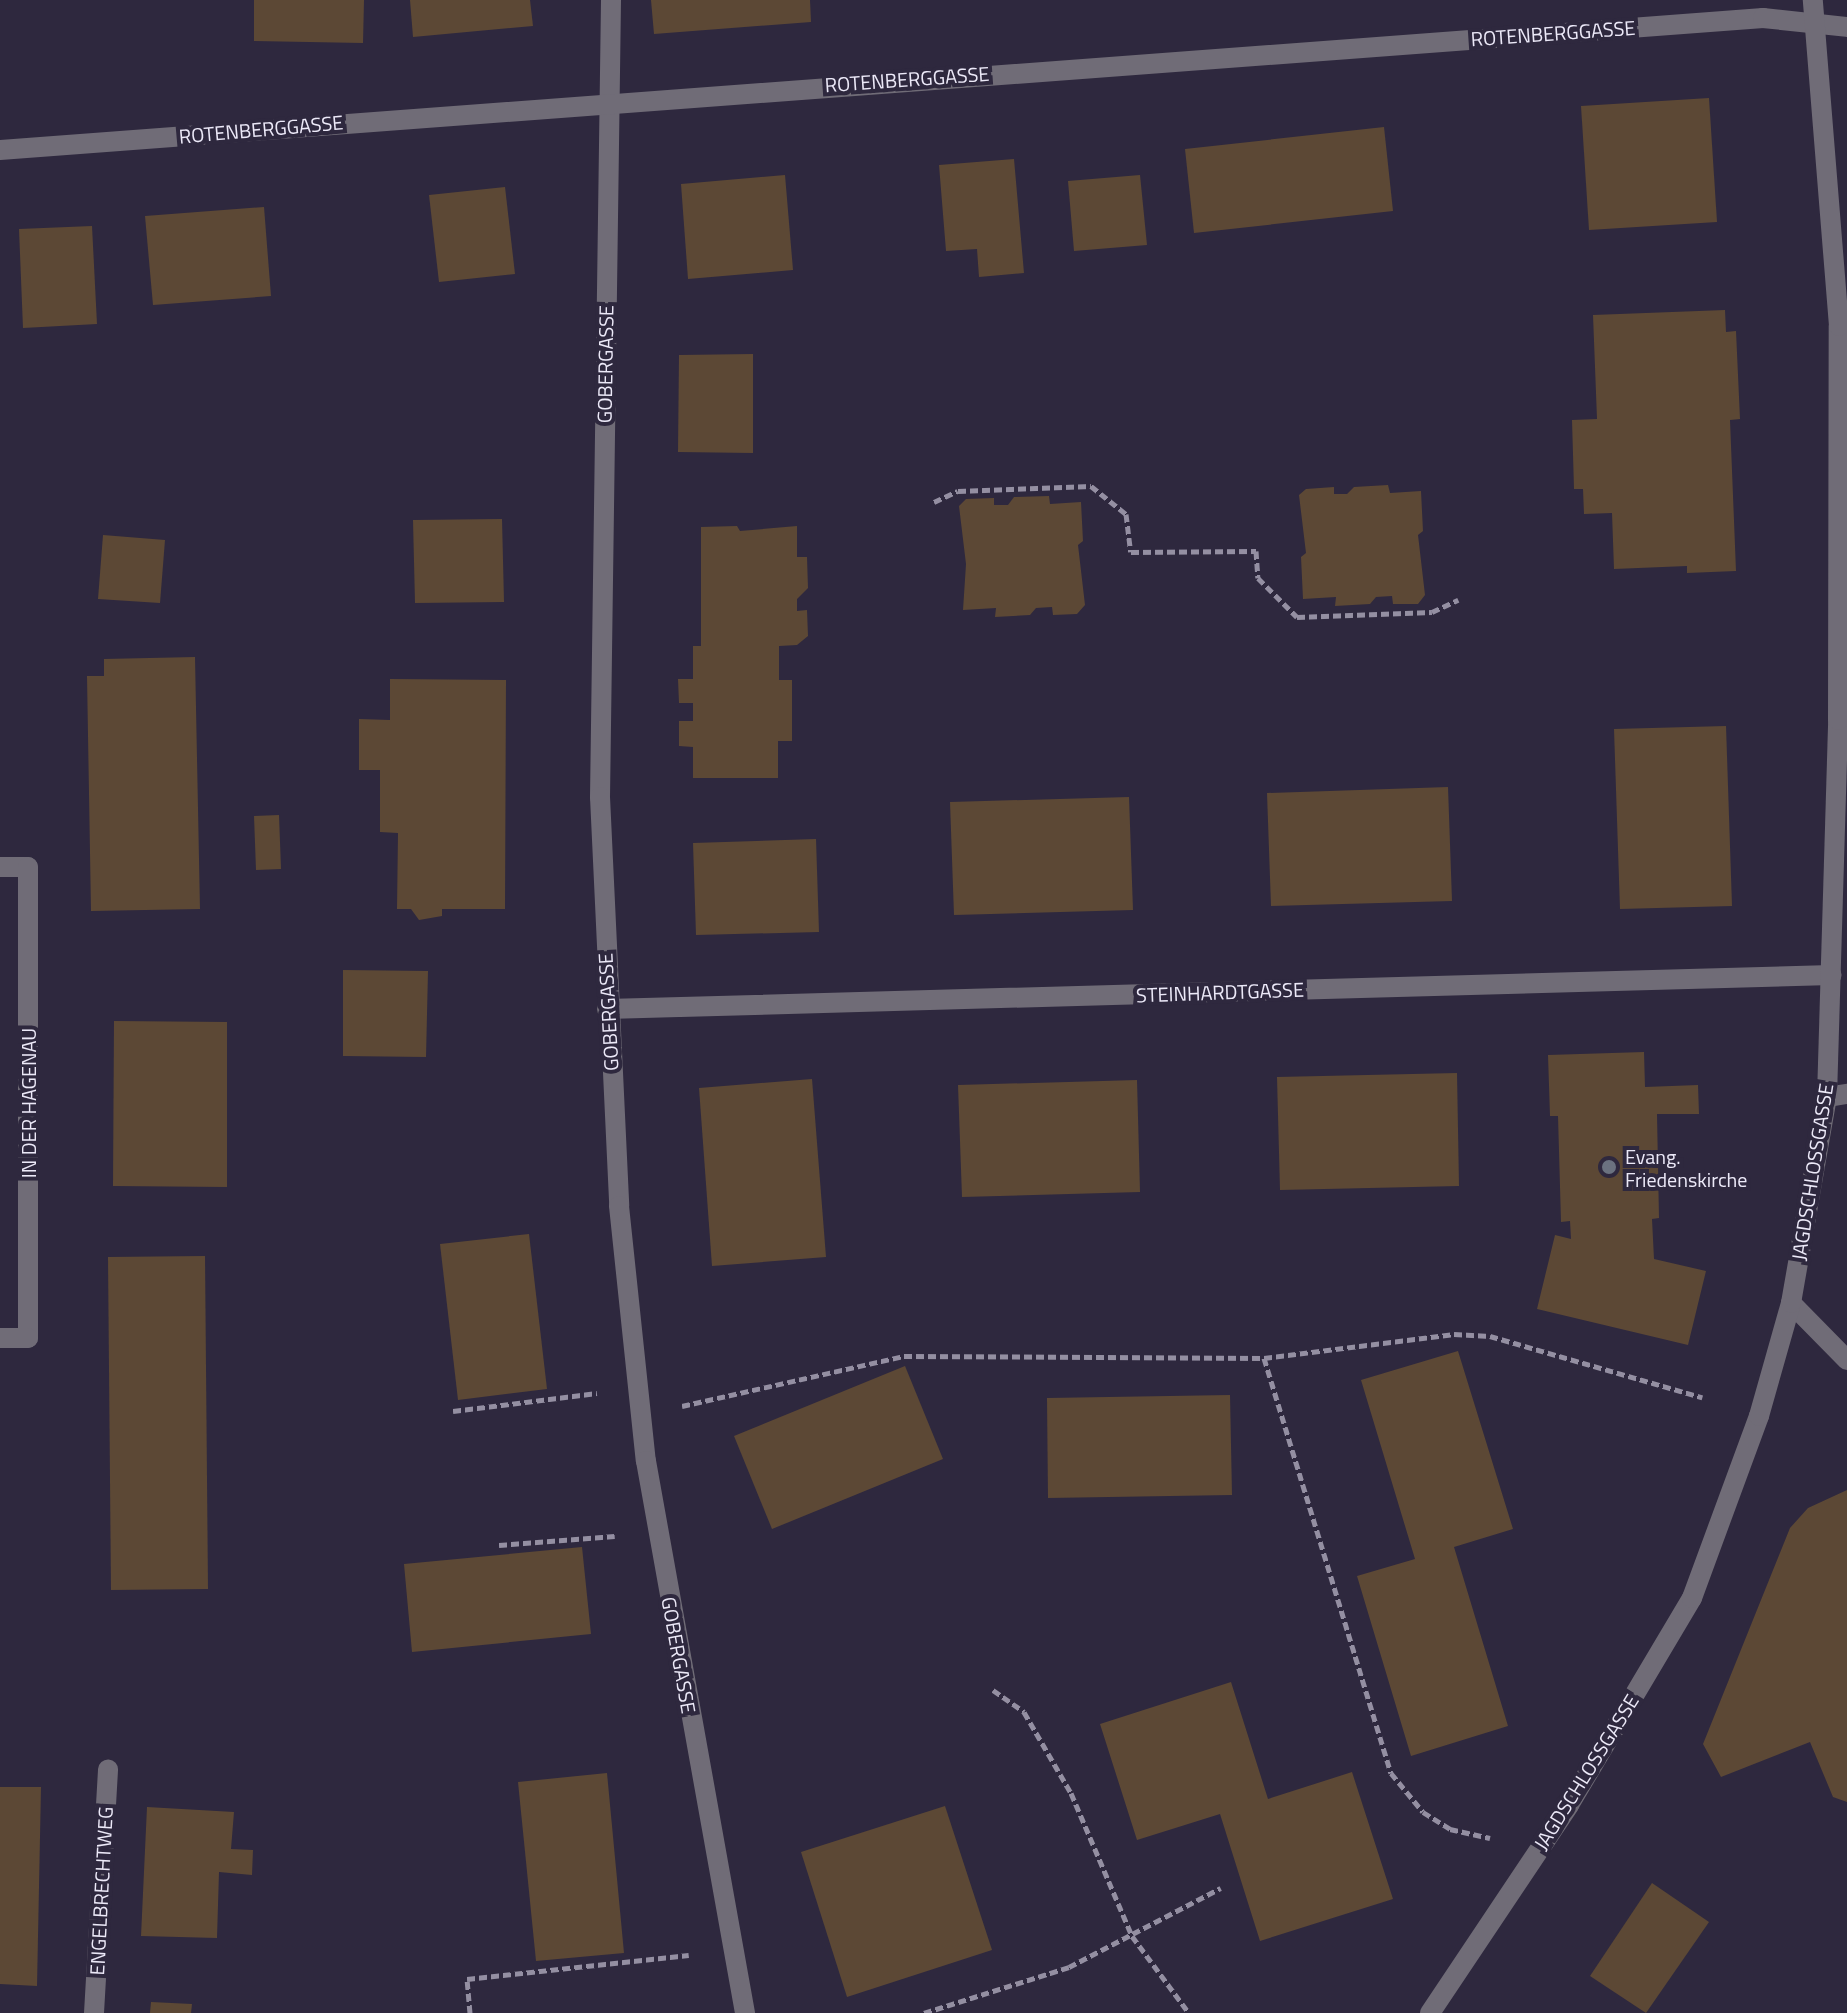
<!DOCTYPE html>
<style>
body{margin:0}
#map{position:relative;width:1847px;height:2013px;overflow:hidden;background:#2e283e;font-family:"Titillium Web",sans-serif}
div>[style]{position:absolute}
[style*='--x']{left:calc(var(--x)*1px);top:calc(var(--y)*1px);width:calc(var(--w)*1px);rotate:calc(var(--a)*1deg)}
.building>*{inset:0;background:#5c4835}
.path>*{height:5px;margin-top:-2.5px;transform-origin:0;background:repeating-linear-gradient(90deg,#948fa2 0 8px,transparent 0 12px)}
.minor>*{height:20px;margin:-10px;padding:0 10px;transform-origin:10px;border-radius:10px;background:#706c77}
.dots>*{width:22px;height:22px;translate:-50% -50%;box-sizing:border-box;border:4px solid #2e283e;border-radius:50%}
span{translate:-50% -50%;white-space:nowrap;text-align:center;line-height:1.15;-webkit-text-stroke:8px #2e283e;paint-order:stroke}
.street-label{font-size:20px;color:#ece9f8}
.poi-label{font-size:20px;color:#ece9f8}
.left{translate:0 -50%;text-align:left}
</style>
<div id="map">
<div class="building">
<div style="clip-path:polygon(254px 0,364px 0,363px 43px,254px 41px)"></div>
<div style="clip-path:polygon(410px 0,530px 0,533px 26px,413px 37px)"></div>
<div style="clip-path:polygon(651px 0,810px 0,811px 22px,654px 34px)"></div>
<div style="clip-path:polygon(1709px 98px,1717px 222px,1589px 230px,1581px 106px)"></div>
<div style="clip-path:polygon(1384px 127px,1393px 211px,1194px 233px,1185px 149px)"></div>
<div style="clip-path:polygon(1014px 159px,1024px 273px,979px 277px,977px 249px,946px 251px,939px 165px)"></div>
<div style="clip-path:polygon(785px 175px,793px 270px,688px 279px,681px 184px)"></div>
<div style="clip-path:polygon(1140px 175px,1147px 245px,1074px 251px,1068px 181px)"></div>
<div style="clip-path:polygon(505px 187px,515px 274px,439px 282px,429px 195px)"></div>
<div style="clip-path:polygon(264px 207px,271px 296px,153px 305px,145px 216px)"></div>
<div style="clip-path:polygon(92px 226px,97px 324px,23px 328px,19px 229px)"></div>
<div style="clip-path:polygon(1725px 310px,1726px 332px,1736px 331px,1740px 419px,1730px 420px,1736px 571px,1687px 573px,1687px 566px,1614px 569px,1612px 513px,1584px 514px,1583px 489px,1574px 489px,1572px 420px,1597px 419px,1593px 315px)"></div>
<div style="clip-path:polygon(753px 354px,753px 453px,678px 452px,679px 355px)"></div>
<div style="clip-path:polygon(1388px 485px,1390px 493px,1421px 491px,1423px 531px,1418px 535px,1425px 595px,1418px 604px,1393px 604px,1392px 596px,1376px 597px,1370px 604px,1335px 606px,1336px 597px,1303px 599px,1301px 557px,1306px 553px,1299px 495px,1306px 489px,1334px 487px,1334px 494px,1347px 494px,1354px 487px)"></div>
<div style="clip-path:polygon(1049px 496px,1050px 504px,1081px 502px,1083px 541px,1078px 545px,1085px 605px,1077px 614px,1053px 615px,1052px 607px,1036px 608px,1030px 615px,995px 617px,996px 608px,963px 610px,966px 564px,959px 506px,966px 499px,994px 498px,994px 505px,1008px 505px,1014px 497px)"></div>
<div style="clip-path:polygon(502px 519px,504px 602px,415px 603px,413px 520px)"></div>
<div style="clip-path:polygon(737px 526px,740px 531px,797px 526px,797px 557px,807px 557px,808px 588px,797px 599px,797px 611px,807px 610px,808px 636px,797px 645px,779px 646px,779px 680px,792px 680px,792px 741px,778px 741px,778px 778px,693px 778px,693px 747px,679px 746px,679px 721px,693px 721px,693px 703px,679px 703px,678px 679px,693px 679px,693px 646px,701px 646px,701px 527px)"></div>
<div style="clip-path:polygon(103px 535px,165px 540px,160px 603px,98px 599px)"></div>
<div style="clip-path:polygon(195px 657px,200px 909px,91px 911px,87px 676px,104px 676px,104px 659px)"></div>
<div style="clip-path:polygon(390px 679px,506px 680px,505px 909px,442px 909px,442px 916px,419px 920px,411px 909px,397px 909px,398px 833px,380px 832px,380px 770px,359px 770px,359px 719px,390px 720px)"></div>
<div style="clip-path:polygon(1726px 726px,1732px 906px,1620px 909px,1614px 729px)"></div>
<div style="clip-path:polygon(1448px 787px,1452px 901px,1271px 906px,1267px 793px)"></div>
<div style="clip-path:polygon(1129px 797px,1133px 910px,954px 915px,950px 802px)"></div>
<div style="clip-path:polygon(279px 815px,281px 869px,256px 870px,254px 816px)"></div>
<div style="clip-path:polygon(816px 839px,819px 932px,696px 935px,693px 843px)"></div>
<div style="clip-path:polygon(343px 970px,428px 971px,426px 1057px,343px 1056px)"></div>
<div style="clip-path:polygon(114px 1021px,227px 1022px,227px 1187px,113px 1186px)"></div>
<div style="clip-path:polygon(1644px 1052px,1645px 1087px,1698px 1085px,1699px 1114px,1657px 1114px,1659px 1218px,1652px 1219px,1654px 1259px,1706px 1271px,1688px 1345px,1537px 1309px,1555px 1235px,1571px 1239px,1570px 1221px,1561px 1222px,1558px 1116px,1550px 1116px,1548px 1055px)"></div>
<div style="clip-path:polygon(1457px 1073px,1459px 1186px,1280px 1190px,1277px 1077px)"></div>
<div style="clip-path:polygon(812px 1079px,826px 1257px,712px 1266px,699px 1088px)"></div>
<div style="clip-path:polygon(1137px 1080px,1140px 1192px,962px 1197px,958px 1085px)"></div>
<div style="clip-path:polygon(529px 1234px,547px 1389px,458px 1400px,440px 1244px)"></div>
<div style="clip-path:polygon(205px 1256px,208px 1589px,111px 1590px,108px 1257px)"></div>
<div style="clip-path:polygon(1458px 1351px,1513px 1529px,1454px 1547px,1508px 1726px,1411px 1756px,1357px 1576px,1415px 1559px,1361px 1380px)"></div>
<div style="clip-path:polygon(905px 1366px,943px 1459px,772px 1529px,734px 1436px)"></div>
<div style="clip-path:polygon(1230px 1395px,1232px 1495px,1048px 1498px,1047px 1398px)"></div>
<div style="clip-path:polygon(1847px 1490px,1847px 1802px,1833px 1797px,1810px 1742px,1721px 1777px,1703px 1744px,1790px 1528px,1808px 1508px)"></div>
<div style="clip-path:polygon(582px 1547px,591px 1634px,412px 1652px,404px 1564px)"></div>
<div style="clip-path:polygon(1231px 1682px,1268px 1799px,1352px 1772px,1393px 1899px,1260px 1941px,1220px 1814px,1137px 1840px,1100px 1724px)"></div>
<div style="clip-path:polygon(607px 1773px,624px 1953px,536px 1961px,518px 1782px)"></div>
<div style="clip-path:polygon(0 1787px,41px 1787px,37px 1986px,0 1984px)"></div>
<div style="clip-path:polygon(945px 1806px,992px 1950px,847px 1997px,801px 1852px)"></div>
<div style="clip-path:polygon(147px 1807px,234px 1812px,231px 1849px,253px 1850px,252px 1875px,219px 1872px,217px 1938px,141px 1936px)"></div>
<div style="clip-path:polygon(1652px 1883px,1709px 1922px,1646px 2013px,1590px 1976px)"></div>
<div style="clip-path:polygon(151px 2002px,192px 2004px,191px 2013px,150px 2013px)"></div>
</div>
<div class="path">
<div style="--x:934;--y:502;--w:26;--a:-25"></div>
<div style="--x:958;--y:491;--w:133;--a:-2.2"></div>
<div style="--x:1091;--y:486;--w:45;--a:38.7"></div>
<div style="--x:1126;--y:514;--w:38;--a:83"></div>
<div style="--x:1131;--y:552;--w:125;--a:-0.5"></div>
<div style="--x:1256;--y:551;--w:27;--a:86"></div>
<div style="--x:1258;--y:578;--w:55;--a:45"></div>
<div style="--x:1297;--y:617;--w:135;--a:-2.1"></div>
<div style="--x:1432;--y:612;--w:29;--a:-25"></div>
<div style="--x:1264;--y:1358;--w:192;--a:-7.2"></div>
<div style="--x:1454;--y:1334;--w:36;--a:3"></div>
<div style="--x:1490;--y:1336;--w:221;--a:16.1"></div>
<div style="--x:682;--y:1406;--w:228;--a:-12.7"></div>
<div style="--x:904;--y:1356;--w:360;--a:0.3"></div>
<div style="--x:1264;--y:1358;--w:434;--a:73"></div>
<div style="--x:1391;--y:1773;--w:50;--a:50.6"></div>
<div style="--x:1423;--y:1812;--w:32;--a:32"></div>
<div style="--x:1450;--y:1829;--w:41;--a:12.7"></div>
<div style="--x:453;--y:1411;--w:145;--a:-7.1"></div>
<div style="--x:499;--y:1545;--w:116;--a:-4.4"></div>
<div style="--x:993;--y:1690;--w:38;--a:35"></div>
<div style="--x:1024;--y:1712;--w:94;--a:59.9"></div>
<div style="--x:1071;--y:1793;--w:155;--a:66.9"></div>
<div style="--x:1132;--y:1936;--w:96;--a:53.5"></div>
<div style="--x:470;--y:2013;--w:34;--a:-95"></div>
<div style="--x:467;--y:1979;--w:223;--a:-6.2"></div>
<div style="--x:924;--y:2013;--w:152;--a:-17.6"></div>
<div style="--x:1069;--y:1967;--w:171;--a:-27.5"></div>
</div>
<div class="minor">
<div style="--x:611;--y:0;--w:797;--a:90.79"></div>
<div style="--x:600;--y:797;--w:409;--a:87.3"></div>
<div style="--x:619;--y:1206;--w:256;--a:84"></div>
<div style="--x:646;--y:1461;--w:561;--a:79.83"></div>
<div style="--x:0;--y:150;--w:1768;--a:-4.28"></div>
<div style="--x:1763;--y:18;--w:84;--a:6.1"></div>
<div style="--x:0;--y:867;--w:28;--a:0"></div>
<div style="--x:28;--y:867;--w:471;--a:90"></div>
<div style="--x:28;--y:1338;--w:28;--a:180"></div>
<div style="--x:607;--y:1009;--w:1225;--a:-1.59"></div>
<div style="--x:1827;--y:1097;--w:20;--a:-9"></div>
<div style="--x:1791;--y:1303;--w:80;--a:45.5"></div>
<div style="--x:94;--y:2013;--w:244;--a:-86.7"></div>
<div style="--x:1430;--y:2013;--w:250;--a:-56.2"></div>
<div style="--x:1569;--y:1805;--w:241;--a:-59.3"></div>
<div style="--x:1692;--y:1598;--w:194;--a:-69.8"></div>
<div style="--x:1759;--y:1416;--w:117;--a:-74.2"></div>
<div style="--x:1791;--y:1303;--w:209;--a:-80.1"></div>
<div style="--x:1827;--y:1097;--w:377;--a:-88.3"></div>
<div style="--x:1838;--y:720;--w:394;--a:-89.9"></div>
<div style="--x:1839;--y:326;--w:327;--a:-94.6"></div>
</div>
<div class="dots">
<div style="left:1609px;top:1167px;background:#6b7280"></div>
</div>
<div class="street-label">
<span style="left:1553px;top:33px;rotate:-4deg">ROTENBERGGASSE</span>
<span style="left:907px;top:79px;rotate:-4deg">ROTENBERGGASSE</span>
<span style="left:261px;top:129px;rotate:-5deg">ROTENBERGGASSE</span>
<span style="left:605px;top:364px;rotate:-89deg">GOBERGASSE</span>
<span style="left:1220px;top:992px;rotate:-2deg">STEINHARDTGASSE</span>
<span style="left:608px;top:1012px;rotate:-93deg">GOBERGASSE</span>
<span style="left:28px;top:1103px;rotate:-90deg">IN DER HAGENAU</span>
<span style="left:1812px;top:1172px;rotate:-81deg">JAGDSCHLOSSGASSE</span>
<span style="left:679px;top:1655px;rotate:80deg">GOBERGASSE</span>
<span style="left:1586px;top:1772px;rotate:-58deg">JAGDSCHLOSSGASSE</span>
<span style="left:101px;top:1891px;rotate:-87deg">ENGELBRECHTWEG</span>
</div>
<div class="poi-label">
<span class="left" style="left:1625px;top:1168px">Evang.<br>Friedenskirche</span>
</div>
</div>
